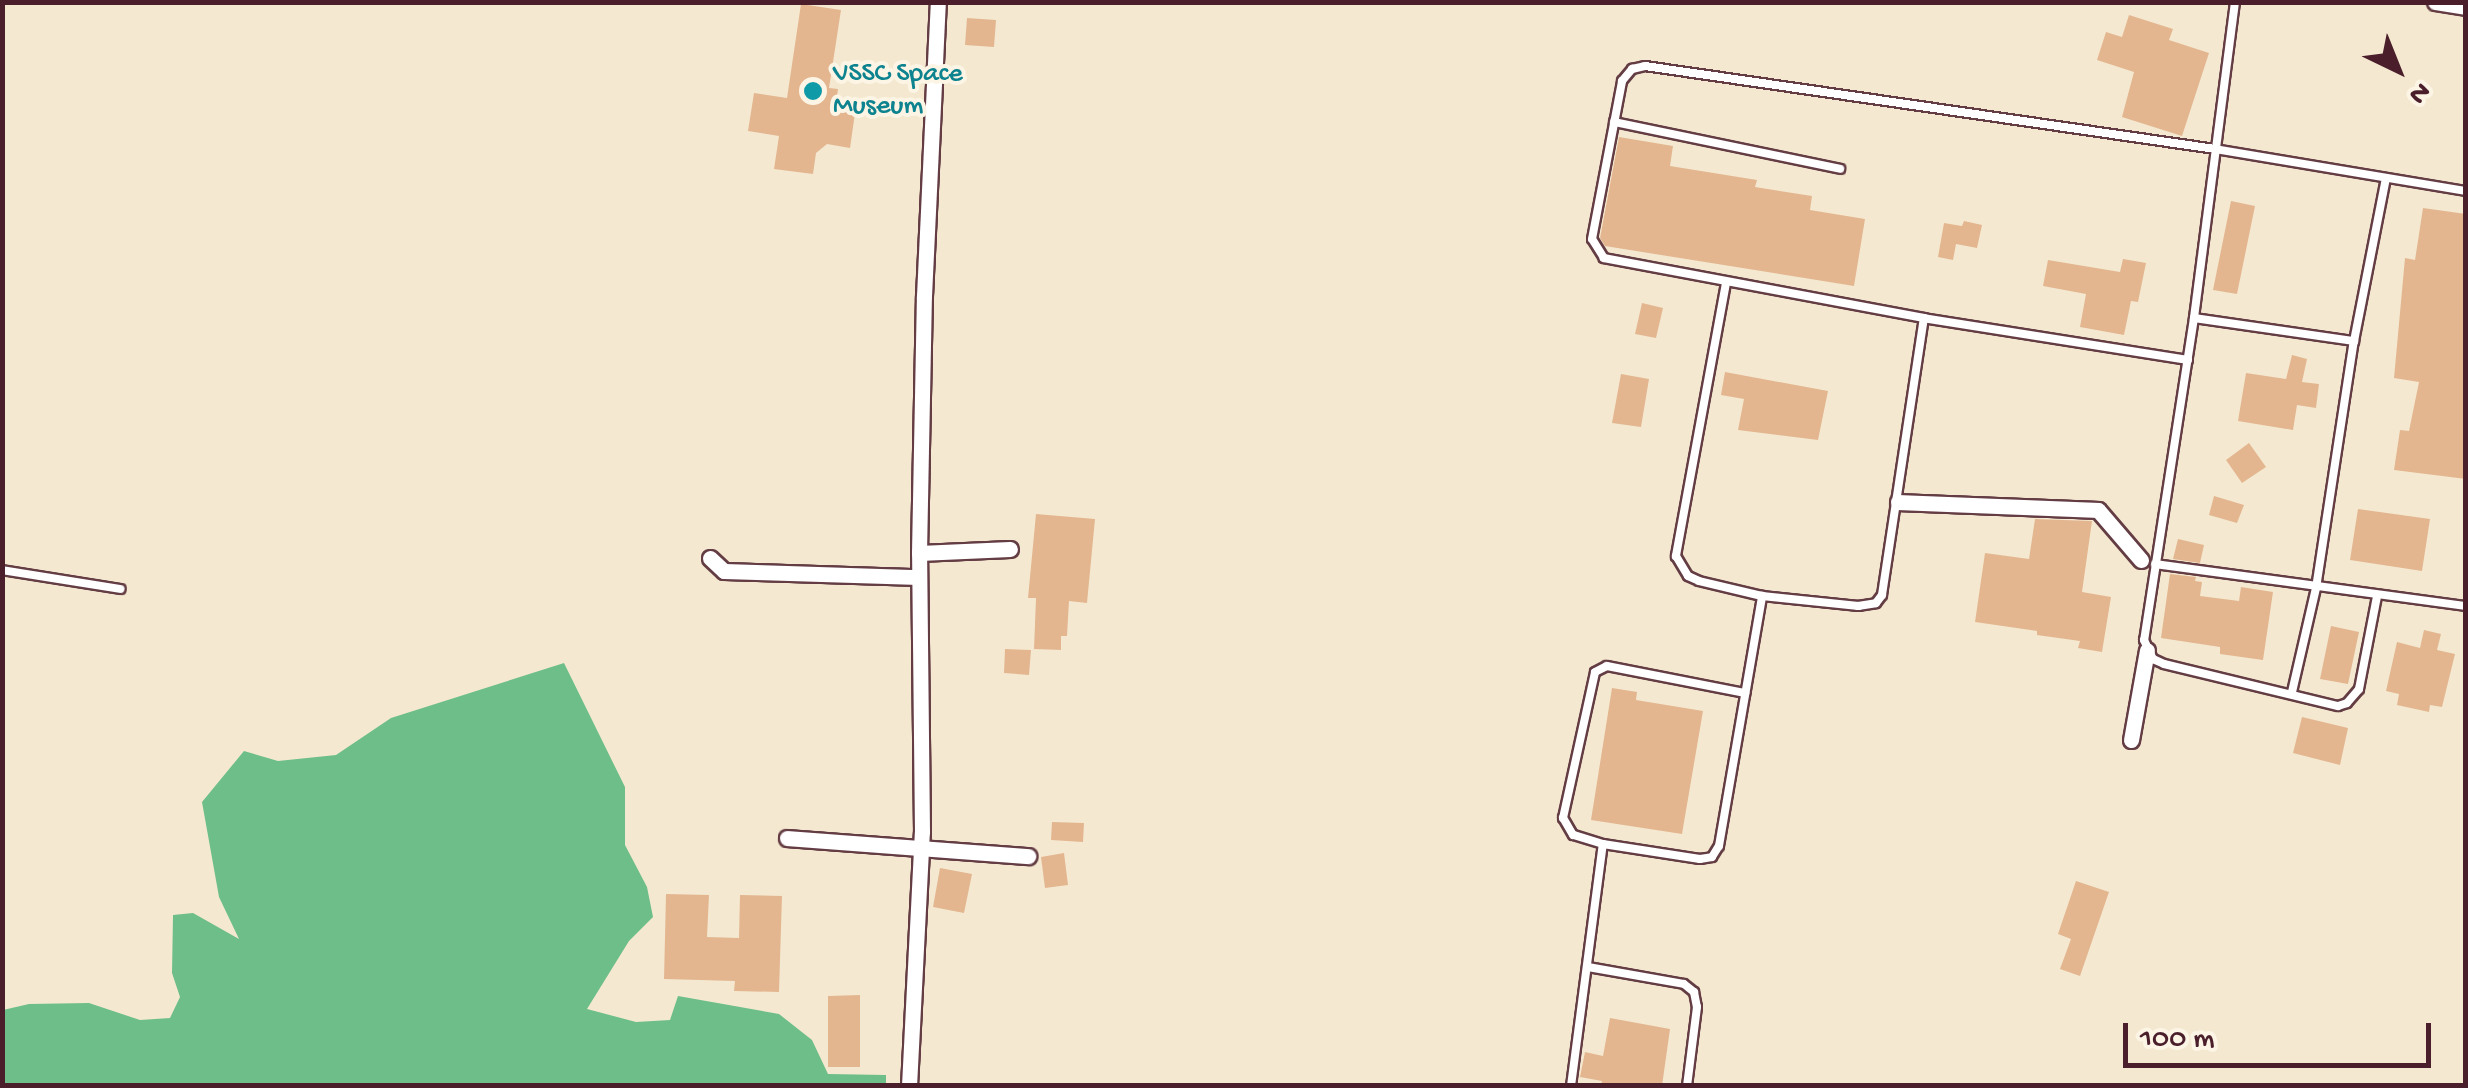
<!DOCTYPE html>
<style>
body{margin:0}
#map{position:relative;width:2468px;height:1088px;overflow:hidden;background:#f4e9d0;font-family:"Gochi Hand",sans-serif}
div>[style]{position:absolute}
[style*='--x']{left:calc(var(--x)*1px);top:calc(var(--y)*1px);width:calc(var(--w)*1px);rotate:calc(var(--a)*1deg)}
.forest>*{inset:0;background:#6ebe8a}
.building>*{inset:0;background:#e3b690}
.roads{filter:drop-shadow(2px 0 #643d44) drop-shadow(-2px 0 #643d44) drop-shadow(0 2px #643d44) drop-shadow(0 -2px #643d44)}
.service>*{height:8px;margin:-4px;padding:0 4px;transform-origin:4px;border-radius:4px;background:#fff}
.minor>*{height:15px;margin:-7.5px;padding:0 7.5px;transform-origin:7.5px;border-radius:7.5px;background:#fff}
.dots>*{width:28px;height:28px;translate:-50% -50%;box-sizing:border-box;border:5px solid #fcf5e5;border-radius:50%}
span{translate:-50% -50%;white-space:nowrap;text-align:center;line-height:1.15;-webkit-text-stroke:8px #fcf5e5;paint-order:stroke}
.culture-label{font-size:28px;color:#0d838f}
.left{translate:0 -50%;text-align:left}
.frame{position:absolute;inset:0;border:5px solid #4a1f2b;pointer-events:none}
.north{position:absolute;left:2348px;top:20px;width:100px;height:100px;-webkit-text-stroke:8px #fcf5e5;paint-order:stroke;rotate:137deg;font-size:28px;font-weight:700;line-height:40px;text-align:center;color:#4a1f2b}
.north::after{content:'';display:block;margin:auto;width:35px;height:45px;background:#4a1f2b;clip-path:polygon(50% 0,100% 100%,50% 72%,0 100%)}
.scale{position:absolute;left:2123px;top:1023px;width:308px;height:45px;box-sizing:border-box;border:5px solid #4a1f2b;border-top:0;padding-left:12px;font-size:30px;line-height:35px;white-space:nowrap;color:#4a1f2b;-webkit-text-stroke:8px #fcf5e5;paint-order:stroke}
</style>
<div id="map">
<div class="forest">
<div style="clip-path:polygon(564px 663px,625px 787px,625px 845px,647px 887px,653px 917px,629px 941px,587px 1009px,636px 1022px,670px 1020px,678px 996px,779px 1014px,812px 1040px,828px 1074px,886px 1075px,886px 1085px,3px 1085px,3px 1010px,29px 1004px,89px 1003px,140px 1020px,170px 1018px,180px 997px,172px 973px,173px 915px,193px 913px,239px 939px,219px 897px,202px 802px,244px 751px,278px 761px,336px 755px,391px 718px)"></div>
</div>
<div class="building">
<div style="clip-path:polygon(801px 4px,841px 10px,829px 88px,838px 89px,836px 103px,856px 106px,850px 148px,827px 144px,816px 153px,813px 174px,774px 169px,779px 136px,748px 131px,754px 93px,787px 98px)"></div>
<div style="clip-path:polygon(2129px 15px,2173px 29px,2169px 40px,2209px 53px,2182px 136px,2122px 117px,2134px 72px,2097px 60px,2106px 32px,2122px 37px)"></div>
<div style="clip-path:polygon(967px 18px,996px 20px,994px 47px,965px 45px)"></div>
<div style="clip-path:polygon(1619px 137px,1673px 146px,1670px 166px,1757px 180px,1755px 187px,1812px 196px,1810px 210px,1865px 219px,1854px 286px,1605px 246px,1600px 238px)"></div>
<div style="clip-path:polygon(2231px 201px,2255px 206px,2237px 294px,2213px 290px)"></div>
<div style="clip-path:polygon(2423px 208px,2466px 214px,2466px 479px,2394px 470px,2400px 430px,2409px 431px,2419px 382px,2394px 378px,2405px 258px,2415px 260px)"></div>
<div style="clip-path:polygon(1964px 221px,1982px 225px,1977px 248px,1956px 244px,1953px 260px,1938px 257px,1944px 223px,1962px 226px)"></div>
<div style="clip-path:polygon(2123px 259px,2146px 263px,2138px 302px,2131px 301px,2124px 335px,2080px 327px,2086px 294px,2043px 286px,2048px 260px,2120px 272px)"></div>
<div style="clip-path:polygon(1642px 303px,1663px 308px,1656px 338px,1635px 334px)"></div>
<div style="clip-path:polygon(2292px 355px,2307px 359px,2302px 382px,2319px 384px,2316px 408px,2297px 405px,2293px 430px,2238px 421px,2246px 373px,2286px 379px)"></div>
<div style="clip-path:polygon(1725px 372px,1828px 391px,1818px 440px,1738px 430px,1744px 399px,1721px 395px)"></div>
<div style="clip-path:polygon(1621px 374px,1649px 379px,1641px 427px,1612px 423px)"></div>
<div style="clip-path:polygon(2249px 443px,2266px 467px,2242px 483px,2226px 460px)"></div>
<div style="clip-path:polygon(2214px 496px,2244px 505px,2237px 523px,2209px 515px)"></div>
<div style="clip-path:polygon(2358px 509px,2430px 519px,2422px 571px,2350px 560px)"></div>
<div style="clip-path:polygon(1036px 514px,1095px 519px,1087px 603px,1069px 601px,1067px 636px,1061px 636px,1061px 650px,1034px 649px,1036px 598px,1028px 598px)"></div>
<div style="clip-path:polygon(2035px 519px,2092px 521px,2082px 592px,2111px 597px,2102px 652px,2078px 648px,2080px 641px,2037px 635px,2037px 631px,1975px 622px,1985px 553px,2029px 559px)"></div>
<div style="clip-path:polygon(2178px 539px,2204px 545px,2200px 563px,2173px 559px)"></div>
<div style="clip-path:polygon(2170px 574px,2196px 577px,2195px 581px,2202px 582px,2200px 596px,2239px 601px,2241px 587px,2273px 592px,2263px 660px,2220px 654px,2220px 647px,2161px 638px)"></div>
<div style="clip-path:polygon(2331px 626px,2359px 632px,2348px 684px,2320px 679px)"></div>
<div style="clip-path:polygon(2424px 630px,2441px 634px,2437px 650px,2455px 654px,2442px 707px,2430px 705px,2429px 712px,2397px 705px,2399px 694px,2386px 691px,2397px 642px,2420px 648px)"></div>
<div style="clip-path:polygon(1005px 649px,1031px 650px,1029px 675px,1004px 673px)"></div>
<div style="clip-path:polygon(1612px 688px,1637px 692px,1636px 700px,1703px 711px,1682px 834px,1591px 820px)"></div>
<div style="clip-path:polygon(2302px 717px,2348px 728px,2340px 765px,2293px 753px)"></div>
<div style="clip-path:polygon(1052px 822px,1084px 823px,1083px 842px,1051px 840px)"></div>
<div style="clip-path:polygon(1064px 853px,1068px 885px,1045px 888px,1041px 857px)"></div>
<div style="clip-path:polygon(940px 868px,972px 874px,964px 913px,933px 907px)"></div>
<div style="clip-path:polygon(2076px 881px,2109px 892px,2080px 976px,2060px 969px,2071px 939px,2058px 934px)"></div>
<div style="clip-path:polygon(666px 894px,709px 895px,707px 937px,739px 938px,740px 895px,782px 896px,779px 992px,734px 991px,735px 981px,664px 979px)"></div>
<div style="clip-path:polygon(860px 995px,860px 1067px,828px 1067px,828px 996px)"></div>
<div style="clip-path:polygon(1610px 1018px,1670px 1029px,1662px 1086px,1601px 1086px,1602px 1081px,1580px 1077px,1585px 1052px,1603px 1056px)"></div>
</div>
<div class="roads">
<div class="service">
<div style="--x:2235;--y:2;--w:319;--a:97.4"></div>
<div style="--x:2194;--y:318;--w:326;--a:98.8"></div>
<div style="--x:2144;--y:640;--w:21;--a:65"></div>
<div style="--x:2153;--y:659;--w:12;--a:24"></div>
<div style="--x:2164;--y:664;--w:179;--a:13.6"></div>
<div style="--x:2338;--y:706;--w:9;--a:-18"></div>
<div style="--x:2347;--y:703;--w:18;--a:-49"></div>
<div style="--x:2359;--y:689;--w:95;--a:-79"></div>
<div style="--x:1614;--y:122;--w:231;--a:11.7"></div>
<div style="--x:1726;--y:283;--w:278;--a:100.4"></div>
<div style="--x:1676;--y:556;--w:23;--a:59"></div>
<div style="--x:1688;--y:576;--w:12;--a:24"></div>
<div style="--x:1699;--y:581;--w:65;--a:13.4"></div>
<div style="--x:2194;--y:318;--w:162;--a:8.2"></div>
<div style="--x:2188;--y:360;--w:267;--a:-171"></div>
<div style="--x:1924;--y:318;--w:326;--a:-169.4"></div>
<div style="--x:1604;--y:258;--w:22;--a:-122"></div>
<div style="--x:1592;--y:239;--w:161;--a:-79.2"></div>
<div style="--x:1622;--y:81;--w:16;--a:-50"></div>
<div style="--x:1632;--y:69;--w:13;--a:-13"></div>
<div style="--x:1645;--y:66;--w:576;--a:8.28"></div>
<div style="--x:2215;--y:149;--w:254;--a:9.5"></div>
<div style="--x:2155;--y:564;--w:314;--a:7.7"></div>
<div style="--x:2;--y:570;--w:120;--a:9.1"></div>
<div style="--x:2292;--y:692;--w:107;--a:-77"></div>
<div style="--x:2316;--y:588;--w:250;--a:-81.3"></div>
<div style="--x:2354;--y:341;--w:166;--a:-78.9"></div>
<div style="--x:1603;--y:844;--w:31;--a:-163"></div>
<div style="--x:1573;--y:835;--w:20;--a:-120"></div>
<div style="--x:1563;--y:818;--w:149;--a:-77.6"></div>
<div style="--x:1595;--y:672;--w:13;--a:-27"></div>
<div style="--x:1607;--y:666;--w:141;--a:11.1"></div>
<div style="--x:1588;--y:967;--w:97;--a:10"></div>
<div style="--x:1684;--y:984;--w:13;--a:39"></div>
<div style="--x:1694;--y:992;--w:15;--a:79"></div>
<div style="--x:1697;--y:1007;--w:80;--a:97.2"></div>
<div style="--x:1571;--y:1086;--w:244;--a:-82.5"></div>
<div style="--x:1603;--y:844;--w:98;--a:8.8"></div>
<div style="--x:1700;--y:859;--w:12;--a:-9"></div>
<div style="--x:1712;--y:857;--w:13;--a:-58"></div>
<div style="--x:1719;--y:846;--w:254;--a:-80.2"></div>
<div style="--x:1762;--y:596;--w:97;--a:5.9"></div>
<div style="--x:1858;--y:606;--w:18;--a:-9"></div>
<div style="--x:1876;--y:603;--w:10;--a:-53"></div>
<div style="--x:1882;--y:595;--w:280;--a:-81.4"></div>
</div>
<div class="minor">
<div style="--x:2435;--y:2;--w:31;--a:9"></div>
<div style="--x:1898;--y:502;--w:200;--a:2.3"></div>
<div style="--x:2098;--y:510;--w:66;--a:49.3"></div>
<div style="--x:919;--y:553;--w:91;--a:-2.5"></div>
<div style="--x:710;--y:558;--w:19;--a:43"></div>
<div style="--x:724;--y:571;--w:195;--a:1.8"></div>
<div style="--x:2131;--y:740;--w:91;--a:-79.9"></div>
<div style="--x:787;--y:838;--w:242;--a:4.3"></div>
<div style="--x:909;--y:1086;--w:254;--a:-87.1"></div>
<div style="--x:922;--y:832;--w:279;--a:-90.6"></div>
<div style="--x:919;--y:553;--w:257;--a:-88.9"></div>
<div style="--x:924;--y:296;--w:294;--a:-87.3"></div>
</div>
</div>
<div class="dots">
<div style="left:813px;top:91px;background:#0f9aa8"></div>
</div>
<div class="culture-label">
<span class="left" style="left:833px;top:91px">VSSC Space<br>Museum</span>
</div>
<div class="frame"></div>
<div class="north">N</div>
<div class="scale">100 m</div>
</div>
